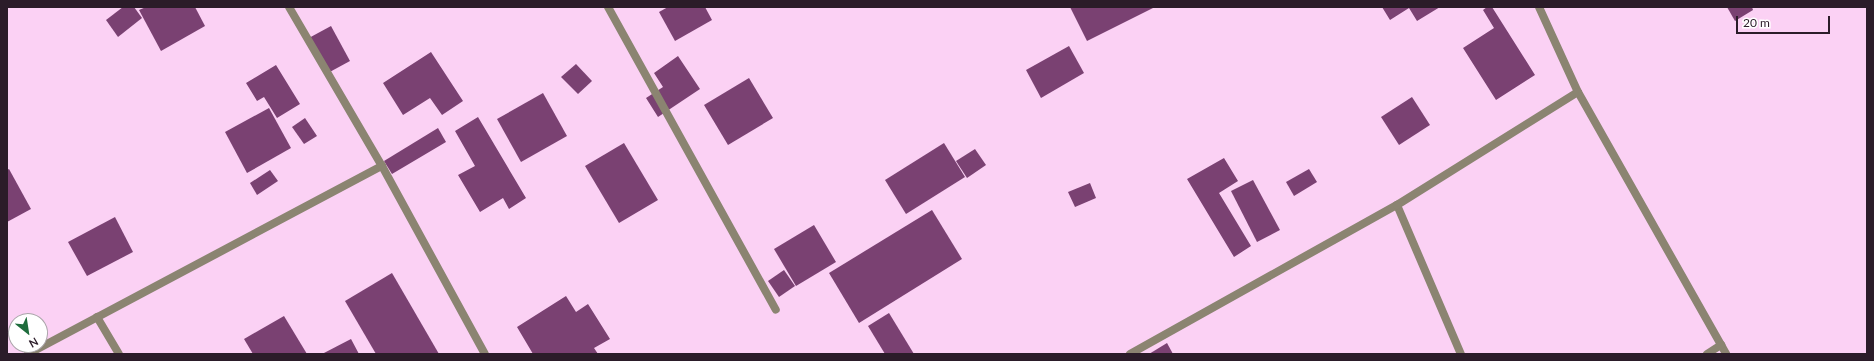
<!DOCTYPE html>
<style>
body{margin:0}
#map{position:relative;width:1874px;height:361px;overflow:hidden;background:#fbd1f4;font-family:Lato,sans-serif}
div>[style]{position:absolute}
[style*='--x']{left:calc(var(--x)*1px);top:calc(var(--y)*1px);width:calc(var(--w)*1px);rotate:calc(var(--a)*1deg)}
.building>*{inset:0;background:#7a4172}
.street>*{height:8px;margin:-4px;padding:0 4px;transform-origin:4px;border-radius:4px;background:#8b8471}
span{translate:-50% -50%;white-space:nowrap;text-align:center;line-height:1.15;-webkit-text-stroke:4px #fff;paint-order:stroke}
.frame{position:absolute;inset:0;border:8px solid #2b1c29;pointer-events:none}
.north{position:absolute;left:8px;top:313px;width:40px;height:40px;box-sizing:border-box;background:#fff;border:1px solid #aaa4a9;border-radius:50%;rotate:150deg;font-size:11px;font-weight:700;line-height:16px;text-align:center;color:#2b1c29}
.north::after{content:'';display:block;margin:auto;width:14px;height:18px;background:#1f6d3d;clip-path:polygon(50% 0,100% 100%,50% 72%,0 100%)}
.scale{position:absolute;left:1736px;top:16px;width:94px;height:18px;box-sizing:border-box;border:2px solid #2b1c29;border-top:0;padding-left:5px;font-size:12px;line-height:14px;white-space:nowrap;color:#2b1c29;-webkit-text-stroke:3px #fff;paint-order:stroke}
</style>
<div id="map">
<div class="building">
<div style="clip-path:polygon(123px 7px,134px 7px,142px 18px,118px 37px,106px 20px)"></div>
<div style="clip-path:polygon(146px 7px,195px 7px,205px 26px,161px 51px,139px 10px)"></div>
<div style="clip-path:polygon(668px 7px,705px 7px,712px 20px,675px 41px,659px 12px)"></div>
<div style="clip-path:polygon(1070px 7px,1155px 7px,1087px 41px)"></div>
<div style="clip-path:polygon(1382px 7px,1440px 7px,1417px 21px,1409px 8px,1390px 20px)"></div>
<div style="clip-path:polygon(1487px 7px,1492px 7px,1535px 75px,1496px 100px,1463px 48px,1494px 28px,1483px 10px)"></div>
<div style="clip-path:polygon(1727px 7px,1752px 7px,1753px 10px,1735px 21px)"></div>
<div style="clip-path:polygon(331px 26px,350px 61px,326px 74px,307px 39px)"></div>
<div style="clip-path:polygon(1069px 46px,1084px 73px,1041px 98px,1026px 70px)"></div>
<div style="clip-path:polygon(431px 52px,463px 101px,442px 115px,430px 98px,403px 115px,383px 83px)"></div>
<div style="clip-path:polygon(678px 56px,700px 89px,658px 117px,646px 98px,663px 87px,654px 73px)"></div>
<div style="clip-path:polygon(576px 64px,592px 81px,578px 94px,561px 77px)"></div>
<div style="clip-path:polygon(276px 65px,300px 104px,277px 118px,264px 97px,257px 101px,246px 83px)"></div>
<div style="clip-path:polygon(749px 78px,773px 118px,728px 145px,704px 105px)"></div>
<div style="clip-path:polygon(543px 93px,567px 136px,521px 162px,497px 119px)"></div>
<div style="clip-path:polygon(1412px 97px,1430px 125px,1399px 145px,1381px 117px)"></div>
<div style="clip-path:polygon(269px 108px,291px 148px,247px 173px,225px 132px)"></div>
<div style="clip-path:polygon(478px 117px,526px 198px,509px 209px,503px 198px,480px 212px,458px 175px,475px 166px,455px 131px)"></div>
<div style="clip-path:polygon(305px 118px,317px 136px,304px 144px,292px 127px)"></div>
<div style="clip-path:polygon(438px 128px,446px 142px,392px 174px,384px 161px)"></div>
<div style="clip-path:polygon(624px 143px,658px 200px,619px 223px,585px 166px)"></div>
<div style="clip-path:polygon(944px 143px,965px 177px,906px 214px,885px 180px)"></div>
<div style="clip-path:polygon(975px 149px,986px 165px,967px 178px,956px 161px)"></div>
<div style="clip-path:polygon(1224px 158px,1238px 181px,1219px 193px,1251px 246px,1234px 257px,1187px 179px)"></div>
<div style="clip-path:polygon(9px 169px,31px 209px,7px 222px,7px 170px)"></div>
<div style="clip-path:polygon(1309px 169px,1317px 182px,1294px 196px,1286px 182px)"></div>
<div style="clip-path:polygon(270px 170px,278px 181px,257px 195px,250px 183px)"></div>
<div style="clip-path:polygon(1253px 180px,1280px 230px,1257px 242px,1231px 191px)"></div>
<div style="clip-path:polygon(1090px 183px,1096px 198px,1075px 207px,1068px 192px)"></div>
<div style="clip-path:polygon(932px 210px,962px 259px,859px 323px,829px 273px)"></div>
<div style="clip-path:polygon(115px 217px,133px 252px,87px 276px,68px 242px)"></div>
<div style="clip-path:polygon(814px 225px,836px 262px,796px 286px,774px 249px)"></div>
<div style="clip-path:polygon(784px 270px,795px 286px,779px 297px,768px 281px)"></div>
<div style="clip-path:polygon(392px 273px,439px 354px,376px 354px,345px 301px)"></div>
<div style="clip-path:polygon(566px 296px,576px 312px,588px 304px,610px 339px,594px 348px,598px 354px,533px 354px,517px 327px)"></div>
<div style="clip-path:polygon(889px 313px,914px 354px,885px 354px,868px 326px)"></div>
<div style="clip-path:polygon(284px 316px,307px 354px,253px 354px,244px 339px)"></div>
<div style="clip-path:polygon(351px 339px,359px 354px,322px 354px)"></div>
<div style="clip-path:polygon(1167px 343px,1173px 354px,1149px 354px)"></div>
</div>
<div class="street">
<div style="--x:289;--y:7;--w:184;--a:59.7"></div>
<div style="--x:382;--y:166;--w:214;--a:61.3"></div>
<div style="--x:608;--y:7;--w:346;--a:61"></div>
<div style="--x:1539;--y:7;--w:94;--a:65.4"></div>
<div style="--x:1578;--y:92;--w:301;--a:60.5"></div>
<div style="--x:1397;--y:205;--w:162;--a:66.8"></div>
<div style="--x:97;--y:317;--w:43;--a:59.3"></div>
<div style="--x:28;--y:354;--w:401;--a:-28"></div>
<div style="--x:1130;--y:354;--w:306;--a:-29.2"></div>
<div style="--x:1397;--y:205;--w:213;--a:-32"></div>
<div style="--x:1707;--y:354;--w:17;--a:-33"></div>
</div>
<div class="frame"></div>
<div class="north">N</div>
<div class="scale">20 m</div>
</div>
